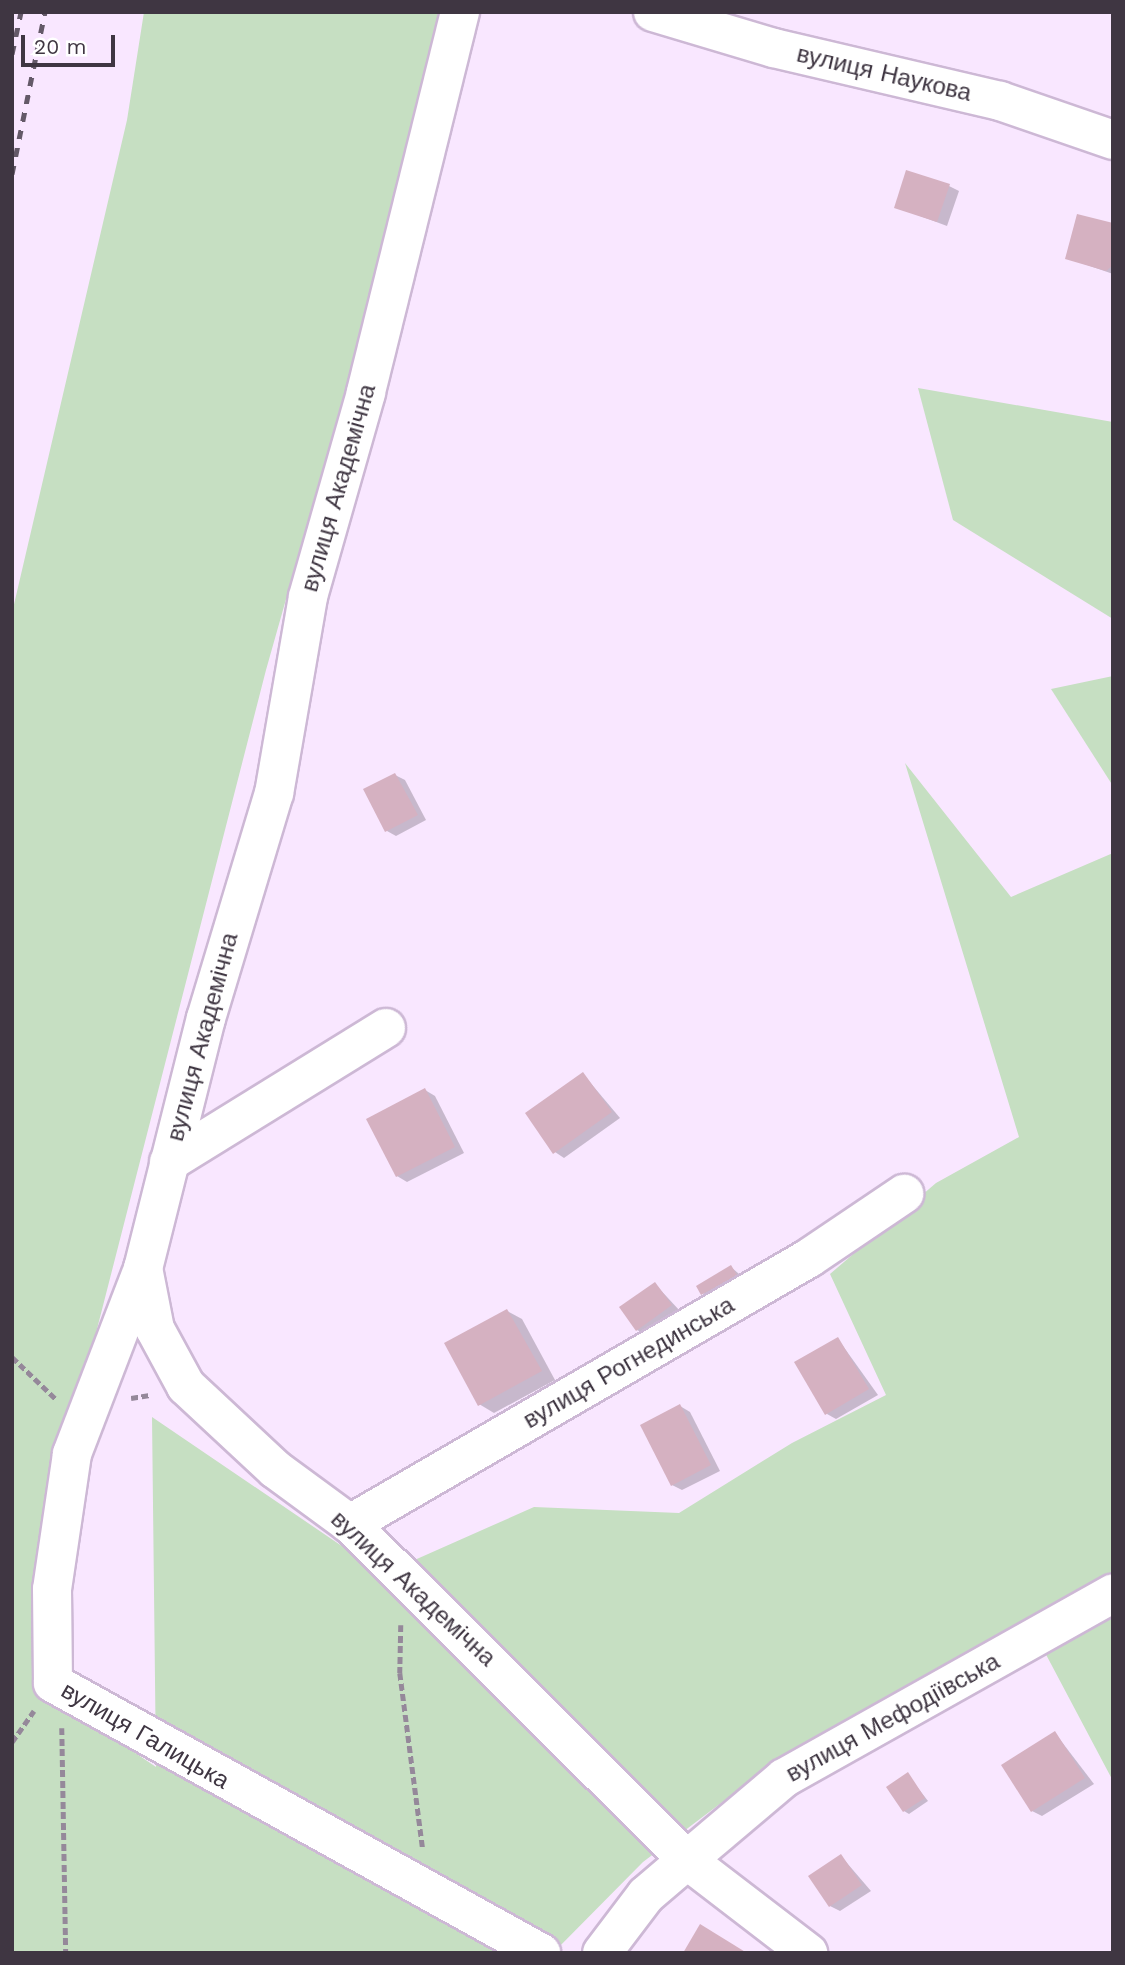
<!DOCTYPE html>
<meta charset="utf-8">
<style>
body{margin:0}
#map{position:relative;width:1125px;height:1965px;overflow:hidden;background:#f9e7ff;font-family:"Work Sans",sans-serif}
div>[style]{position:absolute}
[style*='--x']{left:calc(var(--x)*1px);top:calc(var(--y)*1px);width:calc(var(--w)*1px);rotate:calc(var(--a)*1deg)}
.green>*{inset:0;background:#c6dfc2}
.shadow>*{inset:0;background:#0003}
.building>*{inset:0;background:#d5b1c1}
.path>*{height:4.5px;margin-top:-2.25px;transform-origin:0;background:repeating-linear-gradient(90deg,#95889a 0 7px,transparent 0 10.5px)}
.roads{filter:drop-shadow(2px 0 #cdb8d5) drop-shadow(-2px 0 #cdb8d5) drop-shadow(0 2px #cdb8d5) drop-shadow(0 -2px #cdb8d5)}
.minor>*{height:38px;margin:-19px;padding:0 19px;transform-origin:19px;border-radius:19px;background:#fff}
.rail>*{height:5px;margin-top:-2.5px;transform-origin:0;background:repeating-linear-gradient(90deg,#645968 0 9px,transparent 0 18px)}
span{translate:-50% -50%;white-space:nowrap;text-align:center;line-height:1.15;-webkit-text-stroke:5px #fff;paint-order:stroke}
.street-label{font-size:24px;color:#3f3642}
.frame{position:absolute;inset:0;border:14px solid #3f3642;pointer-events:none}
.scale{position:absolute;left:21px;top:35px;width:94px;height:32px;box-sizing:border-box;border:4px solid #3f3642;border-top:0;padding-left:9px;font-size:21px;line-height:24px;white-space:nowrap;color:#3f3642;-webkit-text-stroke:5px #fff;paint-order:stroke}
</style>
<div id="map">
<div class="green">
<div style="clip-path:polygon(144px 12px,452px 12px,266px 670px,47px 1524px,41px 1689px,156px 1767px,152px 1417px,383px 1574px,534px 1507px,679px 1513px,792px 1443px,886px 1395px,830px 1274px,936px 1183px,1019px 1137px,905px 763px,1011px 897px,1113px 853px,1113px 1781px,1033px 1630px,770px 1766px,643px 1862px,553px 1953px,12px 1953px,12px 613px,127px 120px)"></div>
<div style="clip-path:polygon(918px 388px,1113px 422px,1113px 619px,953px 520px)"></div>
<div style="clip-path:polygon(1113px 676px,1113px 786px,1051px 689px)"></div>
</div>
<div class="shadow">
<div style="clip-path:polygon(949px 186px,959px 191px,947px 226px,896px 207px)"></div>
<div style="clip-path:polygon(1113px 225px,1113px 274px,1067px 258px)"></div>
<div style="clip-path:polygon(395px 775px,405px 780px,426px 820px,396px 836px,387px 831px)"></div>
<div style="clip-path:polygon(583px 1074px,620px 1118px,564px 1158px,555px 1152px)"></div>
<div style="clip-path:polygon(425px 1090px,435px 1096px,464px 1153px,407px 1182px,397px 1176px)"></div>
<div style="clip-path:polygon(731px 1267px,746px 1280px,712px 1300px,703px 1294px)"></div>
<div style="clip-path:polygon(655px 1284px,680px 1311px,647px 1335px,637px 1330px)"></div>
<div style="clip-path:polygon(507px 1311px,522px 1319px,555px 1380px,494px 1413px,479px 1404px)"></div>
<div style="clip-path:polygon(838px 1339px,878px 1395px,836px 1419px,827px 1414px)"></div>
<div style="clip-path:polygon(680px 1406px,690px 1412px,720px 1471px,682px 1490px,672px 1485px)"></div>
<div style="clip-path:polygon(1055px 1733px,1094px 1784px,1042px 1816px,1032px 1811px)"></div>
<div style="clip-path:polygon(908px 1775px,928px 1801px,909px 1814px,904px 1811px)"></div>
<div style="clip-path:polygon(841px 1856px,871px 1891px,840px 1911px,830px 1906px)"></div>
</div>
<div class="building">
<div style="clip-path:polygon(906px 170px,950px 184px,937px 222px,894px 208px)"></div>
<div style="clip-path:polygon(1077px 214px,1113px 223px,1113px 265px,1106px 271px,1065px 259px)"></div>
<div style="clip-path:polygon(395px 773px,418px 815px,385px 832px,363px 789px)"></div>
<div style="clip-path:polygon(583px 1072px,612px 1112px,553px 1154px,525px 1113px)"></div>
<div style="clip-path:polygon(425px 1088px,455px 1147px,396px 1177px,366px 1119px)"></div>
<div style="clip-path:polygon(731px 1265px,737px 1275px,701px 1295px,696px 1286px)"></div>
<div style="clip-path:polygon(655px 1282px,672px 1305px,636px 1331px,619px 1307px)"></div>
<div style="clip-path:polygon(507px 1309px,542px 1371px,478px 1406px,444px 1343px)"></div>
<div style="clip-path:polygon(838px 1337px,869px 1389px,825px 1415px,794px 1362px)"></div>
<div style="clip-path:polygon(680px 1404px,711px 1465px,671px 1486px,640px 1425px)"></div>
<div style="clip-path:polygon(1055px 1731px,1085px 1778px,1031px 1812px,1001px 1765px)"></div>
<div style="clip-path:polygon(908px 1772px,925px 1798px,903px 1812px,886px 1787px)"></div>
<div style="clip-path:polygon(841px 1854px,862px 1885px,829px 1907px,808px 1876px)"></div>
<div style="clip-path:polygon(700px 1924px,747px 1953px,683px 1953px)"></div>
</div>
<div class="path">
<div style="--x:12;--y:1357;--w:62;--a:43.7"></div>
<div style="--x:131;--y:1398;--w:19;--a:-9"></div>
<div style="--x:401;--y:1625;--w:48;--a:91.2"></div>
<div style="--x:400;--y:1673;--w:177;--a:82.6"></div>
<div style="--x:62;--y:1728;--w:225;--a:89"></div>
<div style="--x:12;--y:1742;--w:38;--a:-55"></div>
</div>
<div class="roads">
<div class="minor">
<div style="--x:460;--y:12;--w:392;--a:103.9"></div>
<div style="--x:366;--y:393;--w:212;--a:105.9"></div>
<div style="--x:308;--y:597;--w:199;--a:99.8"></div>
<div style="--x:274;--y:793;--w:235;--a:106.8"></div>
<div style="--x:206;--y:1018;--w:258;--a:104.1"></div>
<div style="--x:143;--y:1268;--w:62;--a:78.9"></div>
<div style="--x:155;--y:1329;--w:65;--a:61.5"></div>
<div style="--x:186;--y:1386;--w:122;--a:43"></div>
<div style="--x:275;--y:1469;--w:93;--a:36.3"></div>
<div style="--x:350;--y:1524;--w:476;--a:44.9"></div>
<div style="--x:687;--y:1860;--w:127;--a:-40.2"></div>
<div style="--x:784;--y:1778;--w:377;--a:-29.3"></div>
<div style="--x:653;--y:12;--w:126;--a:16.6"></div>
<div style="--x:774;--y:48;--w:232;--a:13.2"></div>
<div style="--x:1000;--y:101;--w:120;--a:19"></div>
<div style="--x:169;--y:1162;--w:255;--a:-31.7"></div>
<div style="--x:141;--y:1274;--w:193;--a:111"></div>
<div style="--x:72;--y:1454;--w:136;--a:98.4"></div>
<div style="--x:52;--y:1589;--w:94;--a:89.4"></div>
<div style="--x:53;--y:1683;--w:558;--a:28.95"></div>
<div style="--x:350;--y:1524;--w:531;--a:-30.09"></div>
<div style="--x:809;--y:1258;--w:115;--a:-34"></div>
<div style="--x:602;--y:1953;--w:73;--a:-52.8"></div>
<div style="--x:646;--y:1895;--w:54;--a:-40.5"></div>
<div style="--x:687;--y:1860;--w:153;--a:37.5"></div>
</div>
</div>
<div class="rail">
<div style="--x:12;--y:54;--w:43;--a:-77.9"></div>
<div style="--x:12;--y:174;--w:165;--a:-78.5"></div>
</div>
<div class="street-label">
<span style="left:884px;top:74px;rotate:13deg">вулиця Наукова</span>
<span style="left:339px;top:488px;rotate:-74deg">вулиця Академічна</span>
<span style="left:203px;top:1037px;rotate:-75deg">вулиця Академічна</span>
<span style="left:629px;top:1363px;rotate:-30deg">вулиця Рогнединська</span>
<span style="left:413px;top:1589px;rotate:43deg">вулиця Академічна</span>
<span style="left:893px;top:1718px;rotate:-29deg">вулиця Мефодіївська</span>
<span style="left:145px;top:1736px;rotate:30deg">вулиця Галицька</span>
</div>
<div class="frame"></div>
<div class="scale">20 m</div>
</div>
